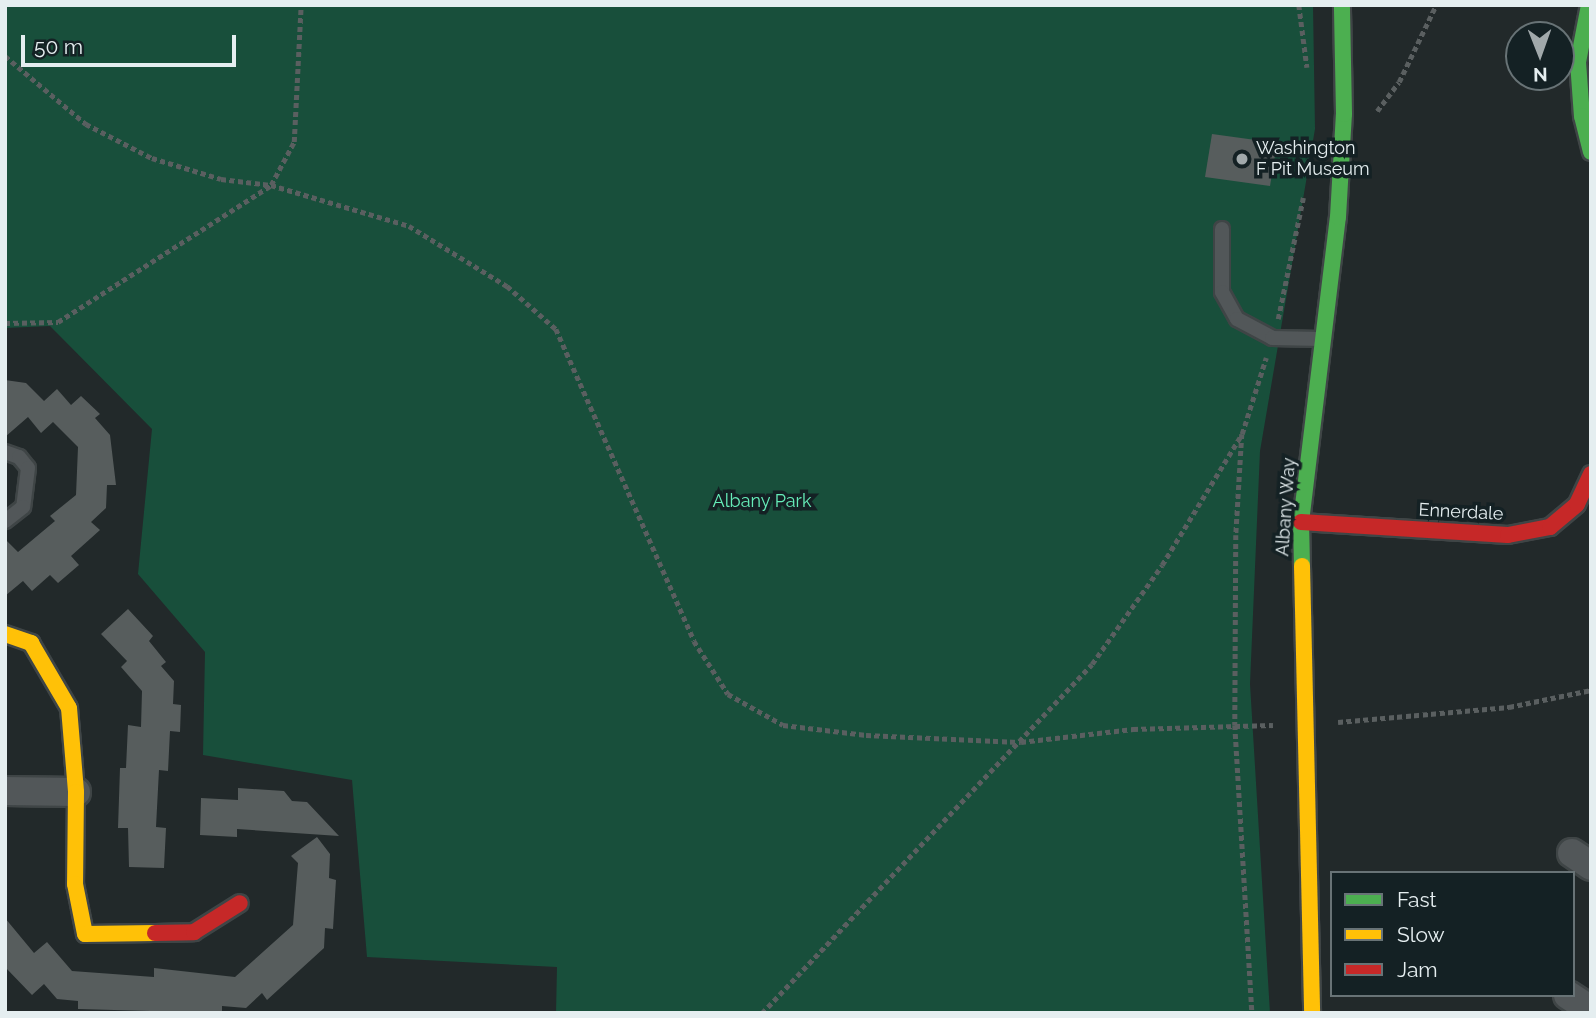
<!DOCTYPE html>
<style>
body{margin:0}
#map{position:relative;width:1596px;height:1018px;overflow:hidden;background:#22292a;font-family:Raleway,sans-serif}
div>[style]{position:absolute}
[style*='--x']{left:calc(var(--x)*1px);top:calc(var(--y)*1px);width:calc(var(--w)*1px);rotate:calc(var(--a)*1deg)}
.green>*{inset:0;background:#184f3b}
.building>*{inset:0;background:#575d5d}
.path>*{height:4.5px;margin-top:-2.25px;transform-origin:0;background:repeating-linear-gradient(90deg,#5a5f60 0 5px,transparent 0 8.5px)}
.roads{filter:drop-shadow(2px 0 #3f4546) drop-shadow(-2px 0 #3f4546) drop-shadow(0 2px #3f4546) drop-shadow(0 -2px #3f4546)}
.lane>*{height:14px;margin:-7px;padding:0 7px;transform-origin:7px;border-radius:7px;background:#525759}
.street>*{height:28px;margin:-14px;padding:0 14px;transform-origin:14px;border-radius:14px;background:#525759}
.fast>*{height:16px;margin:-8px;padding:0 8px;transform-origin:8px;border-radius:8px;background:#4caf50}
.slow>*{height:16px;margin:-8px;padding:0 8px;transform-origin:8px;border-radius:8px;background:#ffc107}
.jam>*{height:16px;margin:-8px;padding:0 8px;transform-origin:8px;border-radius:8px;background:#c62828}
.dots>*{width:19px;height:19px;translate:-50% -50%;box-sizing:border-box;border:4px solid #142124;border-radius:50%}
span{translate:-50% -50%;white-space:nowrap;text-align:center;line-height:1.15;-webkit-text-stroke:7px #142124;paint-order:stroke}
.poi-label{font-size:18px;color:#e5eef0}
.left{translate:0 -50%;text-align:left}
.park-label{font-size:18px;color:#66eeb9}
.street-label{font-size:18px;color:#e5eef0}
.frame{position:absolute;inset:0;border:7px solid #e5eef0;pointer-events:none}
.legend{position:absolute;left:1330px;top:871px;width:245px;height:126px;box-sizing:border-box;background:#142124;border:2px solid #687376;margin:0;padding:9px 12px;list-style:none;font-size:21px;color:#e5eef0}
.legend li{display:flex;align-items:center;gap:14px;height:35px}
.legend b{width:35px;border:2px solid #687376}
.north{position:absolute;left:1505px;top:21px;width:70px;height:70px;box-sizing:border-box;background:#142124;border:2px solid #687376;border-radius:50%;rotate:179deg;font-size:19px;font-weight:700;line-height:28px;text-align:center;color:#e5eef0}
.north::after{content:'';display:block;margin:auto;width:24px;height:32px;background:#a1a9ab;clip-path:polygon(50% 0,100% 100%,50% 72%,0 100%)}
.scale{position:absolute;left:21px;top:35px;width:215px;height:32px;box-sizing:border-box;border:4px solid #e5eef0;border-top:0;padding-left:9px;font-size:21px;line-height:24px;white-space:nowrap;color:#e5eef0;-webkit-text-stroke:5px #142124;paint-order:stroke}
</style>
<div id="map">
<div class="green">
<div style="clip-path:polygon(5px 5px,1313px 5px,1315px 129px,1260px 451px,1250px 684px,1270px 1013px,556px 1013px,557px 967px,367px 957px,352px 780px,203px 755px,205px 652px,138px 574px,152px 429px,50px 326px,5px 328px)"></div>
</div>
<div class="building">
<div style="clip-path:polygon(1212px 134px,1277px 143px,1270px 186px,1205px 177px)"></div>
<div style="clip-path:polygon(5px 380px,26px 383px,44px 401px,57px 389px,71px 405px,81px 396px,100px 414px,95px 418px,110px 435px,116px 485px,107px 485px,106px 508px,91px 522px,100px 530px,71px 556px,79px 565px,58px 583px,50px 575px,32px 591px,23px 581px,5px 596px,5px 539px,18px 552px,55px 521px,50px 516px,76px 495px,78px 447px,53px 422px,41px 433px,28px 417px,5px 437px)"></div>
<div style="clip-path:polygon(128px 609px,153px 636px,149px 641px,166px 662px,161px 666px,174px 681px,173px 704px,181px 705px,180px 732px,170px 731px,168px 771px,159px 770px,156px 827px,166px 828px,164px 868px,129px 867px,128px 828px,118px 828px,120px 768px,126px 768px,128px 725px,141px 727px,142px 691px,121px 667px,127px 661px,101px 634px)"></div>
<div style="clip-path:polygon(238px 788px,284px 791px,292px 801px,307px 802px,339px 836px,237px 829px,237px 837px,200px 835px,201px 798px,238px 800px)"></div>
<div style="clip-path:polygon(317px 837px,330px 854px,329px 878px,336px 880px,333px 929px,325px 928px,324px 948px,267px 1000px,262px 993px,246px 1008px,222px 1006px,222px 1013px,78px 1009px,78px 1001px,57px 999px,44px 984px,32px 995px,5px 967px,5px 918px,34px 953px,47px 942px,72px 971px,154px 977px,154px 968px,235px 977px,293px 925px,298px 863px,291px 856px)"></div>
</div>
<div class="path">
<div style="--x:1299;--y:5;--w:63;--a:82.6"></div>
<div style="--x:5;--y:56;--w:106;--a:40"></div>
<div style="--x:86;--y:124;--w:74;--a:27.3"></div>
<div style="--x:152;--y:158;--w:72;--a:16.9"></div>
<div style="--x:221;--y:179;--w:50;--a:6.8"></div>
<div style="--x:271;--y:185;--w:144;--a:16.5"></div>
<div style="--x:409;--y:226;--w:115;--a:31.5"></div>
<div style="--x:507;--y:286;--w:65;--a:41.3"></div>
<div style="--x:556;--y:329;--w:341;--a:66.1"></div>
<div style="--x:694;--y:641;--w:63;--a:57.3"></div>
<div style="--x:728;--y:694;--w:63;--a:29.4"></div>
<div style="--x:783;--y:725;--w:84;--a:6.9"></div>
<div style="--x:866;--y:735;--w:155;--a:2.6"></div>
<div style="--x:1021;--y:742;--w:113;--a:-6.6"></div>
<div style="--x:1133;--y:729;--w:140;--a:-1.6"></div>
<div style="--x:1377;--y:111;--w:36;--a:-53"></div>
<div style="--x:1399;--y:82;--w:85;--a:-64.3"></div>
<div style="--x:1278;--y:319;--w:124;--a:-78.3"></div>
<div style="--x:5;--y:323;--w:53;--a:-1.1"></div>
<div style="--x:58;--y:322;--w:253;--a:-32.7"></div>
<div style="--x:271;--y:185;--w:49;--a:-61.9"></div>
<div style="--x:294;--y:142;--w:137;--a:-87.1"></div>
<div style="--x:1242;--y:434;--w:101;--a:93.4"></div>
<div style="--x:1236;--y:535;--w:190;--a:90.3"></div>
<div style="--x:1235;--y:725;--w:289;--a:86.6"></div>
<div style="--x:1338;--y:722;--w:172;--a:-5"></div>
<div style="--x:1509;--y:707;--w:84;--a:-11.7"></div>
<div style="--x:762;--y:1013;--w:480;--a:-46.6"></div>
<div style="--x:1092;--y:664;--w:121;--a:-54.7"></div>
<div style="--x:1162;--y:565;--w:153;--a:-58.6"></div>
<div style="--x:1242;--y:434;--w:80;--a:-72.5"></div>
</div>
<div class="roads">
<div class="lane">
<div style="--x:1222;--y:229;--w:63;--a:90"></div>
<div style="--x:1222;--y:292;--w:31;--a:61"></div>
<div style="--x:1237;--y:319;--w:40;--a:28"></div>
<div style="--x:1272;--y:338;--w:49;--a:1.2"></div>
<div style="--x:5;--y:452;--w:15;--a:20"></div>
<div style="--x:19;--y:457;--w:14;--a:51"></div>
<div style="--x:28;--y:468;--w:39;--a:97"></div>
<div style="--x:23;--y:507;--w:23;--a:142"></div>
</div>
<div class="street">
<div style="--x:5;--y:791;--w:71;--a:0.8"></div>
<div style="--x:1572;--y:853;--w:23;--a:34"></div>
<div style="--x:1568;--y:995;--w:27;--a:33"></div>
</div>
<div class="fast">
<div style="--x:1589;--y:5;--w:58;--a:100.9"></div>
<div style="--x:1578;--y:62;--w:54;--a:85.8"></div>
<div style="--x:1582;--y:116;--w:37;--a:76"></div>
<div style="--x:1302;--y:566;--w:44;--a:-91.3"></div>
<div style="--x:1301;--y:522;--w:307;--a:-83.1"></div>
<div style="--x:1338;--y:217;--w:103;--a:-86.7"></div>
<div style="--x:1344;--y:114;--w:109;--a:-91.1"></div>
</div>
<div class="slow">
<div style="--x:1302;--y:566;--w:447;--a:88.7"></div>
<div style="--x:5;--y:634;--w:28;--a:19"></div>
<div style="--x:31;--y:643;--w:75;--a:59.7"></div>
<div style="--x:69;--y:708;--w:84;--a:85.2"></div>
<div style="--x:76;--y:792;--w:92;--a:90.6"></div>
<div style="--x:75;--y:884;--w:51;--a:78.7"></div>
<div style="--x:85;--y:934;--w:70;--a:-0.8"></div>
</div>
<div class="jam">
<div style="--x:1301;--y:522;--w:207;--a:3.6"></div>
<div style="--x:1508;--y:535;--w:43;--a:-10.8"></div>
<div style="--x:1550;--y:527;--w:35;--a:-40"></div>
<div style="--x:1577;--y:504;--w:33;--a:-65"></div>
<div style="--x:155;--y:933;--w:39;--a:-1"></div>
<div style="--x:194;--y:932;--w:54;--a:-32.2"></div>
</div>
</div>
<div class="dots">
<div style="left:1242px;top:159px;background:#a1a9ab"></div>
</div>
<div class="poi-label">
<span class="left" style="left:1256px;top:159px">Washington<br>F Pit Museum</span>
</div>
<div class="park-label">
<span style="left:762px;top:501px">Albany Park</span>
</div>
<div class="street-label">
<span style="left:1286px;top:507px;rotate:-86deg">Albany Way</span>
<span style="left:1461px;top:512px;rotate:3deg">Ennerdale</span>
</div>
<div class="frame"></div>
<ul class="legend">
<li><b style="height:9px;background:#4caf50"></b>Fast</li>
<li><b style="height:9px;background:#ffc107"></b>Slow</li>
<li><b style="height:9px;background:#c62828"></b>Jam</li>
</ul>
<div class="north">N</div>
<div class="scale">50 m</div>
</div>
